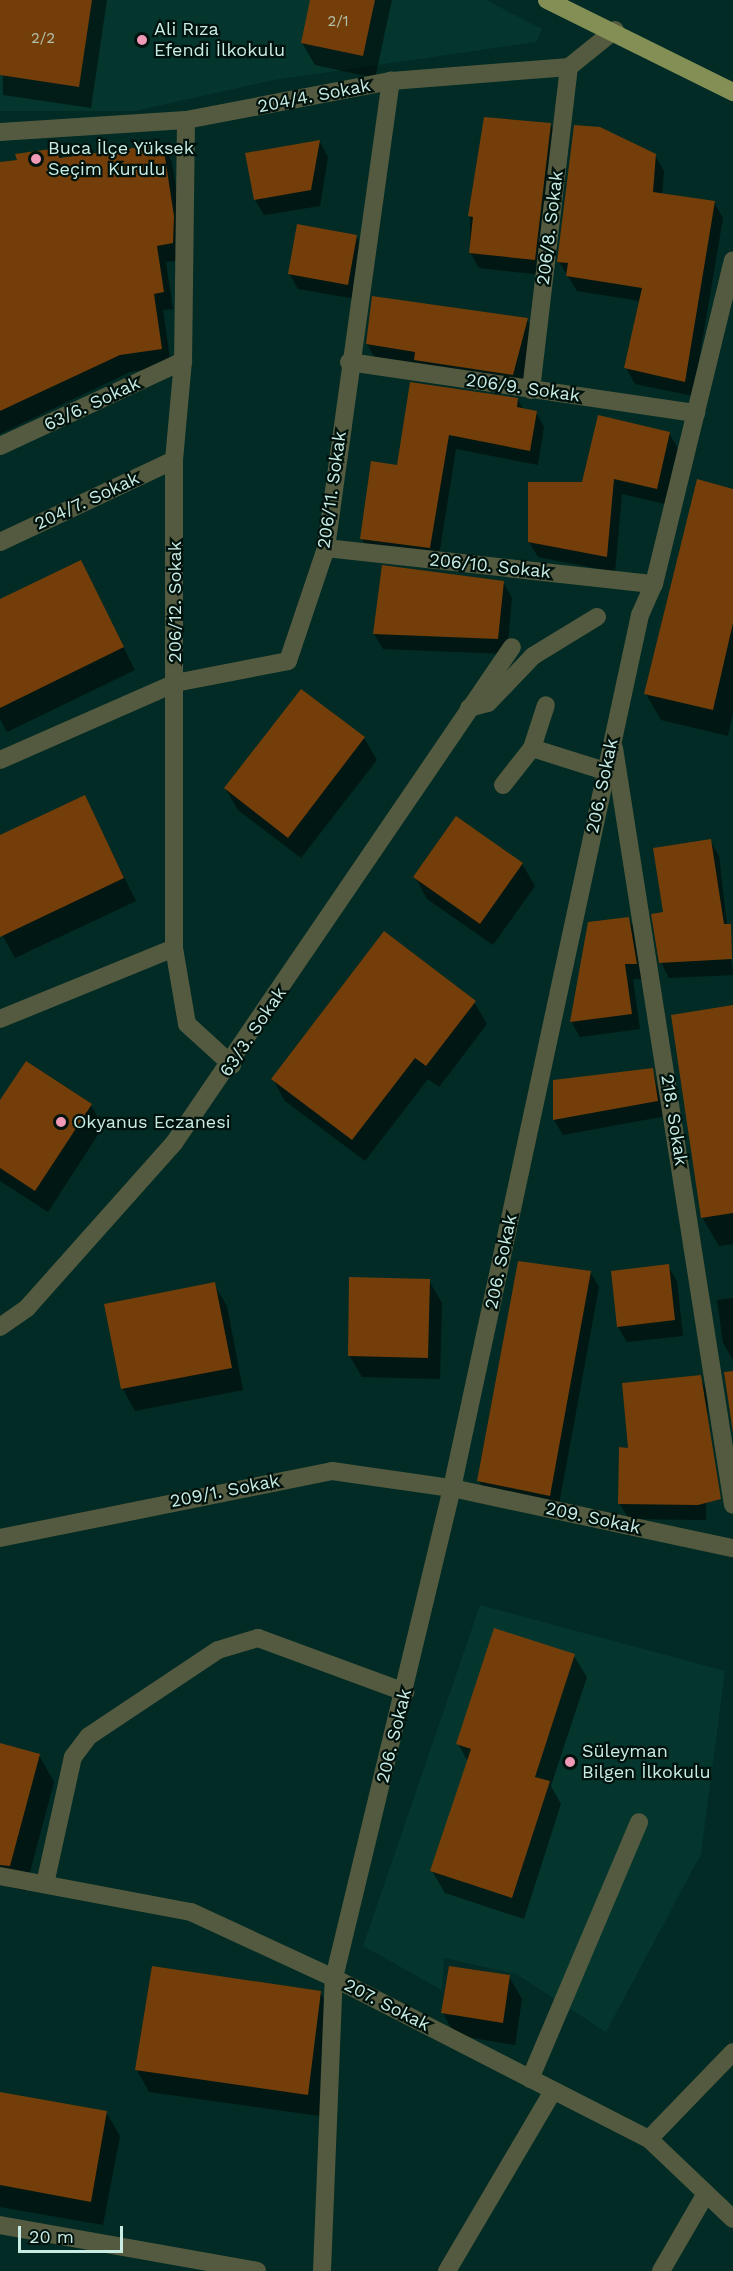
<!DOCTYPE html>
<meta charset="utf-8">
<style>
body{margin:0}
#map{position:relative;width:733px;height:2271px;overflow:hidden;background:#012b24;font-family:"Work Sans",sans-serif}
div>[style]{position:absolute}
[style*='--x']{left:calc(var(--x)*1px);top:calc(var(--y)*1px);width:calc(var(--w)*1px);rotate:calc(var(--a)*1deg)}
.built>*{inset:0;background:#04362e}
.shadow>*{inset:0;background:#0007}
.building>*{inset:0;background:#733e09}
.minor>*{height:18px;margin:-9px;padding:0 9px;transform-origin:9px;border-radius:9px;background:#545a3f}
.major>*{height:18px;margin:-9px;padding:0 9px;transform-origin:9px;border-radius:9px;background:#848f55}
.dots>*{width:16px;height:16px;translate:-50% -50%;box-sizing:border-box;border:3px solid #00120d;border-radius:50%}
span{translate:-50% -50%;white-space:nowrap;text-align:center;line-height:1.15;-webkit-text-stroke:4.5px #00120d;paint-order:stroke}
.number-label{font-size:15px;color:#b3c0ac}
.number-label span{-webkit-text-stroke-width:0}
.poi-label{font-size:18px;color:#c8ece3}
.left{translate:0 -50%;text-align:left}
.street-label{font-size:18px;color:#c8ece3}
.scale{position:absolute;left:18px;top:2226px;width:105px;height:27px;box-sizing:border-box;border:3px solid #c8ece3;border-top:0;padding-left:8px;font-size:18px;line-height:21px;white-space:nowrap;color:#c8ece3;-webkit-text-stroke:4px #00120d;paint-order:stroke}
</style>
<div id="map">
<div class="built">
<div style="clip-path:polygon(0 0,486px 0,542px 29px,536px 42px,274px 80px,135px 111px,0 111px)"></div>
<div style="clip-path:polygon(480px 1605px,725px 1671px,701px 1854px,606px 2032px,516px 1974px,444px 1958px,442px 1990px,363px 1946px)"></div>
</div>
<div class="shadow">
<div style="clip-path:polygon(2px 0,107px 0,91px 108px,3px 95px)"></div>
<div style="clip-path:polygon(311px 0,392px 0,375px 78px,315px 65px,302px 43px)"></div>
<div style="clip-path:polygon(550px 124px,559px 140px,543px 275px,479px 268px,470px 252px,470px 216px)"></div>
<div style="clip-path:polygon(320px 142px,328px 157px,320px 206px,264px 215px,255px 200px,247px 154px)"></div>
<div style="clip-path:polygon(163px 145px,172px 162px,183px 234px,182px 260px,166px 262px,173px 309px,163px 310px,171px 366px,130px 372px,0 434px,0 165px,57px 150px,63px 159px)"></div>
<div style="clip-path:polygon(655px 155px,664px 171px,662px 195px,714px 202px,723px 218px,693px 396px,635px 384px,626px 368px,640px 301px,577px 291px,559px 262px)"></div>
<div style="clip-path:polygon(356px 236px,365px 252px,356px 299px,298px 289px,289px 273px)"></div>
<div style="clip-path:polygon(527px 320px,536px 335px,521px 390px,376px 360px,367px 344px)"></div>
<div style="clip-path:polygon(412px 384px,518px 400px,524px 410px,536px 412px,544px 427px,538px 465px,456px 449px,438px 562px,370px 553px,362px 539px,398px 466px)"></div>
<div style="clip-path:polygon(669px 433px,678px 449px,665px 504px,622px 494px,615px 572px,538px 557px,529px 542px,583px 484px)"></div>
<div style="clip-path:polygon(733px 490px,733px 713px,728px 736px,661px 720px,646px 694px)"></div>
<div style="clip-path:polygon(80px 562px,135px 670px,7px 732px,0 719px,0 600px)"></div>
<div style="clip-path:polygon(503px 582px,512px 598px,507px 654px,383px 649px,374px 634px)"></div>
<div style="clip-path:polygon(301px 691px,364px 738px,377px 760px,301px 858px,238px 810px,225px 788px)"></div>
<div style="clip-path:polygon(84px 797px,136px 901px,15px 958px,0 931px,0 837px)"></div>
<div style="clip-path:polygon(710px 840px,719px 856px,733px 975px,669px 978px,661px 962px,665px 913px)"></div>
<div style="clip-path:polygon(522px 864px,535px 886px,493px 945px,427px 899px,415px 877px)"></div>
<div style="clip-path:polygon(628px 918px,637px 934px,644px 979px,633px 979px,640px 1029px,580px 1037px,571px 1021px)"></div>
<div style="clip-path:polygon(474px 1002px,487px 1024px,439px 1087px,428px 1079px,365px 1161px,285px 1101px,273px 1079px)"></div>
<div style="clip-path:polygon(733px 1006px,733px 1244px,719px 1246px,702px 1217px)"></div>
<div style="clip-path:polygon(652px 1069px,666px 1116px,563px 1135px,554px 1120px,555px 1081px)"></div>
<div style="clip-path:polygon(0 1103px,91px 1105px,103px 1127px,48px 1212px,0 1181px)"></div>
<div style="clip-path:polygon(668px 1266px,677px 1281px,683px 1336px,627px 1342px,618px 1327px,613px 1273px)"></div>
<div style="clip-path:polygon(590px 1272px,599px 1287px,558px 1510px,488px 1496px,479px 1481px)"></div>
<div style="clip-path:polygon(429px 1281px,442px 1303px,440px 1379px,362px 1377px,349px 1355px)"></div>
<div style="clip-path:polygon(214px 1284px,227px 1306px,243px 1390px,135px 1411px,123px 1389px,106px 1305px)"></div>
<div style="clip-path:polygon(733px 1298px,733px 1360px,723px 1343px,717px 1300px)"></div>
<div style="clip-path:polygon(699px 1376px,708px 1392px,706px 1520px,629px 1519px,620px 1504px,630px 1449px)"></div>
<div style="clip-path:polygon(574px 1656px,587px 1677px,551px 1786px,561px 1804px,524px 1919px,445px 1893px,432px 1871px,468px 1762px,458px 1744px)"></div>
<div style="clip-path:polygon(0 1744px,39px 1755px,54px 1782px,25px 1891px,0 1884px)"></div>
<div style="clip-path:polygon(509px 1977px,522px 1999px,515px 2045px,455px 2035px,443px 2013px)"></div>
<div style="clip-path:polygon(320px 1992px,333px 2014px,320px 2116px,149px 2092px,137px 2070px)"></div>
<div style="clip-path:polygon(0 2093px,106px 2112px,120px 2136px,103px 2225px,0 2207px)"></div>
</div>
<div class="building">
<div style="clip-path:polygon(0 0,92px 0,79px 87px,0 75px)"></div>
<div style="clip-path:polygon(310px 0,375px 0,363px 56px,301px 43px)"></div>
<div style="clip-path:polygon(484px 117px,551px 123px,535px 260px,469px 253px,473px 217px,468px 216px)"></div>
<div style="clip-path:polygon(574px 125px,600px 127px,656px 154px,653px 192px,715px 201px,685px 382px,624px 368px,642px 288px,566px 276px,568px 263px,557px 262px)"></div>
<div style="clip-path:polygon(320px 140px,311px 190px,254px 200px,245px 153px)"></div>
<div style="clip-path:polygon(163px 144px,174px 216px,173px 243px,157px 246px,164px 292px,154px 294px,162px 349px,120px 355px,0 411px,0 162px,17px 160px,15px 154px,58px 148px,59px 158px)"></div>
<div style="clip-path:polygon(297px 224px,357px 235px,348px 285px,288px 274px)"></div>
<div style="clip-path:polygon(372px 296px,528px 318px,513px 375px,414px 360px,415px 352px,366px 344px)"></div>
<div style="clip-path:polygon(410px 382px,518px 398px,517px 407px,537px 411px,530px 451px,449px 435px,430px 548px,360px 539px,371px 461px,397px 465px)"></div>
<div style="clip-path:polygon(598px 415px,670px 432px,657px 489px,614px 479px,607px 557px,528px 542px,528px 482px,582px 482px)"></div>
<div style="clip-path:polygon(697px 479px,733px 489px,733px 623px,713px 710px,644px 694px)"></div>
<div style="clip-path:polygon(81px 560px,124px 647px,0 708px,0 599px)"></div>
<div style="clip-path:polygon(382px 565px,504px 581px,498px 639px,373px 634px)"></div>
<div style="clip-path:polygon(301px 689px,365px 737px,288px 838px,224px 788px)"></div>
<div style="clip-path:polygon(85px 795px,124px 878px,0 937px,0 835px)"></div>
<div style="clip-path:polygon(456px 816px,523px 863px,480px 924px,413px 877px)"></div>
<div style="clip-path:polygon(711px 839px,724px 924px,731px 924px,732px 959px,659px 963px,651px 914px,663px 912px,653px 848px)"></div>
<div style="clip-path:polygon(629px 917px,637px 964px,625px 964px,632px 1014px,570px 1022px,588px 922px)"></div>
<div style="clip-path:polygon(384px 931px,476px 1001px,426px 1066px,415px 1058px,352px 1140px,271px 1079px)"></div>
<div style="clip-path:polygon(733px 1005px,733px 1213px,701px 1218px,671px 1015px)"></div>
<div style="clip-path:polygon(26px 1061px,92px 1104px,35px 1191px,0 1168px,0 1100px)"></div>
<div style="clip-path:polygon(653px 1068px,658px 1101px,553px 1120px,553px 1080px)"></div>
<div style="clip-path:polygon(518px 1261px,591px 1271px,550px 1496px,477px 1481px)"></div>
<div style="clip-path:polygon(669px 1264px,675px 1320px,617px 1327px,611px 1271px)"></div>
<div style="clip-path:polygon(349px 1277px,430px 1279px,428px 1358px,348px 1356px)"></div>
<div style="clip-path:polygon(215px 1282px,232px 1368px,121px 1389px,104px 1304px)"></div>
<div style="clip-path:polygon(733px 1371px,733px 1433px,724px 1372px)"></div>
<div style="clip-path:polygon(701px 1375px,721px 1499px,698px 1505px,618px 1504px,619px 1447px,628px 1448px,622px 1383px)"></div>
<div style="clip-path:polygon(494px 1628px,575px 1654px,535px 1777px,550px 1781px,512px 1898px,430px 1871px,471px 1749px,456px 1744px)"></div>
<div style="clip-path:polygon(0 1743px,40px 1754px,10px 1866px,0 1865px)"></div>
<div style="clip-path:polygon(152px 1966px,321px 1991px,308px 2095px,135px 2070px)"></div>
<div style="clip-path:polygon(449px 1966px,510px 1975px,503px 2023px,441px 2013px)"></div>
<div style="clip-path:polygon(0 2092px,107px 2111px,91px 2202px,0 2185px)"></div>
</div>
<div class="minor">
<div style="--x:186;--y:120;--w:241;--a:90.7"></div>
<div style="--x:183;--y:361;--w:99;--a:95.2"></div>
<div style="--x:174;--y:460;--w:488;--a:90"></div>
<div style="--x:174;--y:948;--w:77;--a:80.3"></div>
<div style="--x:187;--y:1024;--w:61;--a:42.3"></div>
<div style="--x:0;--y:132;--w:186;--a:-3.7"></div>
<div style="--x:186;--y:120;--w:209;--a:-10.8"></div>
<div style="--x:391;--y:81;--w:179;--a:-4.5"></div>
<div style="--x:569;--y:67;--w:59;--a:-38.8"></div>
<div style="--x:349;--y:362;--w:351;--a:8.4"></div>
<div style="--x:531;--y:390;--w:325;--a:-83.3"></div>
<div style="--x:0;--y:446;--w:202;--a:-24.9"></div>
<div style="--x:0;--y:542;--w:192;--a:-25.2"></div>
<div style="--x:326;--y:548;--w:330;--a:6.3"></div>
<div style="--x:469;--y:708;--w:20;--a:-15"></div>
<div style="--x:488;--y:703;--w:65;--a:-46.2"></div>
<div style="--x:533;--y:656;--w:75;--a:-31.4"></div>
<div style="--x:532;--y:748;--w:77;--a:17.5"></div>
<div style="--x:614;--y:748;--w:766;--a:81.07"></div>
<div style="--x:0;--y:760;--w:191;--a:-23.7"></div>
<div style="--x:175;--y:683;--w:115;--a:-11"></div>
<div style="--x:288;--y:661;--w:119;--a:-71.4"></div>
<div style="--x:326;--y:548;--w:472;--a:-82.1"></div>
<div style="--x:503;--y:785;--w:47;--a:-51.9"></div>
<div style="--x:532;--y:748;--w:45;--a:-72"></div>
<div style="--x:0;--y:1019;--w:188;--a:-22.2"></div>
<div style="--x:0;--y:1327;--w:33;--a:-35"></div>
<div style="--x:27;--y:1308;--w:221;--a:-48.3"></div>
<div style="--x:174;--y:1143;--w:600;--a:-55.73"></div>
<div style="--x:0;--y:1538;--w:339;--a:-11.4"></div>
<div style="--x:332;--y:1471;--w:121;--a:8.1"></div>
<div style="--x:452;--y:1488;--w:287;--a:12.1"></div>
<div style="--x:0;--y:1876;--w:194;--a:10.7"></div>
<div style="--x:191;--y:1912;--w:157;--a:24.8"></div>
<div style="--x:334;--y:1978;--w:354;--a:27.1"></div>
<div style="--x:649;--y:2139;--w:116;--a:43.6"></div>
<div style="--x:45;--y:1884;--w:130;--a:-77.6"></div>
<div style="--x:73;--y:1757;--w:26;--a:-53"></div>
<div style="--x:89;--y:1736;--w:155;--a:-33.7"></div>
<div style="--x:218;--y:1650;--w:42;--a:-16.7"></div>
<div style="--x:258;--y:1638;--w:157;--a:20.2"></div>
<div style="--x:530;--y:2079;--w:279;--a:-67"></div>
<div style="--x:649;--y:2139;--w:121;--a:-46"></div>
<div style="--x:0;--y:2225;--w:261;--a:10.1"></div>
<div style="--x:322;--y:2271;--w:293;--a:-87.7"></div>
<div style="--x:334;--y:1978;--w:504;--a:-76.46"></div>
<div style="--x:452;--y:1488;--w:893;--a:-77.85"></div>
<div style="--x:640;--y:615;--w:34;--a:-66"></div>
<div style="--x:654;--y:584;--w:333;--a:-76.3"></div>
<div style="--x:447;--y:2271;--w:209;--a:-59.5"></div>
<div style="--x:661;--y:2271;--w:88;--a:-59.9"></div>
</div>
<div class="major">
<div style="--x:547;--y:0;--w:208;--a:26.3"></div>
</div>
<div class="dots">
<div style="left:142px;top:40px;background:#f09ab7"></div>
<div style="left:36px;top:159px;background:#f09ab7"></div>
<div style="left:61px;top:1122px;background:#f09ab7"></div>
<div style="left:570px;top:1762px;background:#f09ab7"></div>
</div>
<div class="number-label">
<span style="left:338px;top:22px">2/1</span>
<span style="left:43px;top:39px">2/2</span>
</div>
<div class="poi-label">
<span class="left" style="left:154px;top:40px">Ali Rıza<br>Efendi İlkokulu</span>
<span class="left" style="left:48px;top:159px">Buca İlçe Yüksek<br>Seçim Kurulu</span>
<span class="left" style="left:73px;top:1122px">Okyanus Eczanesi</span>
<span class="left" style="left:582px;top:1762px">Süleyman<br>Bilgen İlkokulu</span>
</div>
<div class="street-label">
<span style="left:314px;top:96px;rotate:-11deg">204/4. Sokak</span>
<span style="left:550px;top:228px;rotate:-83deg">206/8. Sokak</span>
<span style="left:523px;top:388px;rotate:8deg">206/9. Sokak</span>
<span style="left:92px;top:404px;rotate:-25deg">63/6. Sokak</span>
<span style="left:332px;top:490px;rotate:-82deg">206/11. Sokak</span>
<span style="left:87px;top:501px;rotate:-25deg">204/7. Sokak</span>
<span style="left:490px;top:566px;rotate:6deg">206/10. Sokak</span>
<span style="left:175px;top:602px;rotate:-90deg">206/12. Sokak</span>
<span style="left:602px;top:786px;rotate:-78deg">206. Sokak</span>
<span style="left:253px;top:1032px;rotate:-56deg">63/3. Sokak</span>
<span style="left:674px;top:1120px;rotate:81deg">218. Sokak</span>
<span style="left:501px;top:1262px;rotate:-78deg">206. Sokak</span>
<span style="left:225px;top:1491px;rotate:-11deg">209/1. Sokak</span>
<span style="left:593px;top:1518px;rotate:12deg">209. Sokak</span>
<span style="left:394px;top:1736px;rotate:-76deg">206. Sokak</span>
<span style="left:387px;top:2005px;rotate:27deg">207. Sokak</span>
</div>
<div class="scale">20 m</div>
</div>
